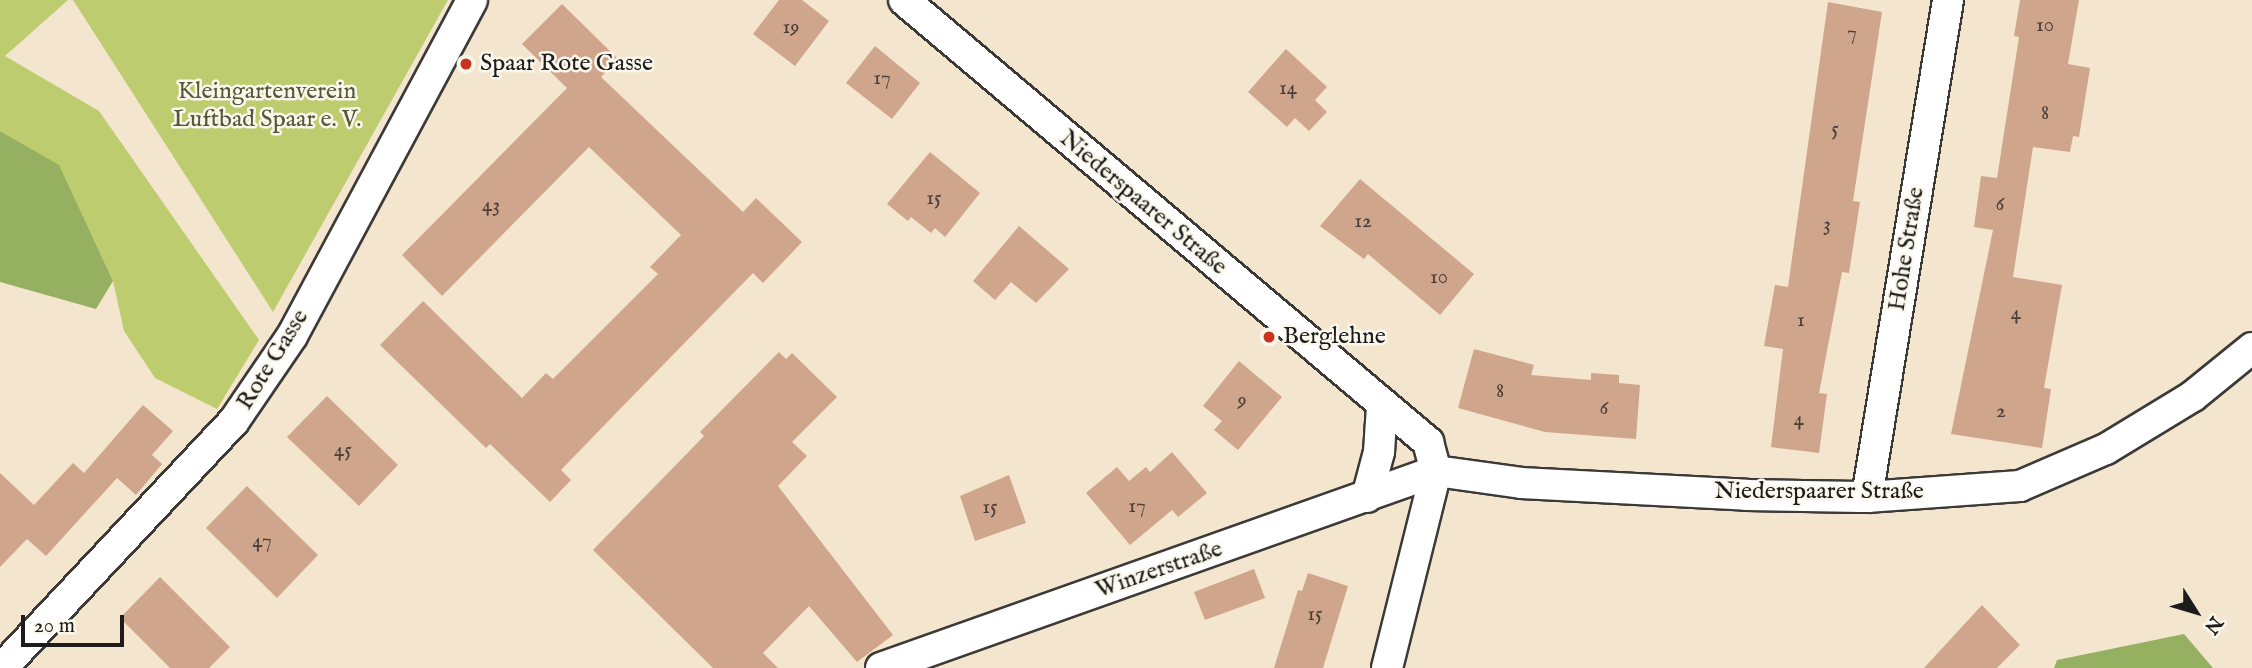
<!DOCTYPE html>
<meta charset="utf-8">
<style>
body{margin:0}
#map{position:relative;width:2252px;height:668px;overflow:hidden;background:#f4e6ce;font-family:"IM FELL English",serif}
div>[style]{position:absolute}
[style*='--x']{left:calc(var(--x)*1px);top:calc(var(--y)*1px);width:calc(var(--w)*1px);rotate:calc(var(--a)*1deg)}
.green>*{inset:0;background:#bdcc6e}
.forest>*{inset:0;background:#96b061}
.building>*{inset:0;background:#cfa58b}
.roads{filter:drop-shadow(2px 0 #3c3a37) drop-shadow(-2px 0 #3c3a37) drop-shadow(0 2px #3c3a37) drop-shadow(0 -2px #3c3a37)}
.street>*{height:30px;margin:-15px;padding:0 15px;transform-origin:15px;border-radius:15px;background:#fff}
.dots>*{width:19px;height:19px;translate:-50% -50%;box-sizing:border-box;border:4px solid #fbf7ec;border-radius:50%}
span{translate:-50% -50%;white-space:nowrap;text-align:center;line-height:1.15;-webkit-text-stroke:5px #fbf7ec;paint-order:stroke}
.number-label{font-size:21px;color:#493e38}
.number-label span{-webkit-text-stroke-width:0}
.poi-label{font-size:24px;color:#1c1c1c}
.left{translate:0 -50%;text-align:left}
.park-label{font-size:24px;color:#545a39}
.street-label{font-size:24px;color:#1c1c1c}
.north{position:absolute;left:2161px;top:577px;width:70px;height:70px;-webkit-text-stroke:5px #fbf7ec;paint-order:stroke;rotate:127deg;font-size:19px;font-weight:700;line-height:28px;text-align:center;color:#1c1c1c}
.north::after{content:'';display:block;margin:auto;width:24px;height:32px;background:#1c1c1c;clip-path:polygon(50% 0,100% 100%,50% 72%,0 100%)}
.scale{position:absolute;left:21px;top:615px;width:103px;height:32px;box-sizing:border-box;border:4px solid #1c1c1c;border-top:0;padding-left:9px;font-size:21px;line-height:24px;white-space:nowrap;color:#1c1c1c;-webkit-text-stroke:5px #fbf7ec;paint-order:stroke}
</style>
<div id="map">
<div class="green">
<div style="clip-path:polygon(0 0,68px 0,5px 56px,99px 111px,259px 340px,217px 409px,155px 378px,124px 331px,113px 281px,59px 166px,0 131px)"></div>
<div style="clip-path:polygon(73px 0,448px 0,273px 312px)"></div>
</div>
<div class="forest">
<div style="clip-path:polygon(0 131px,59px 165px,113px 281px,96px 309px,0 282px)"></div>
<div style="clip-path:polygon(2184px 634px,2213px 668px,2054px 668px,2057px 660px)"></div>
</div>
<div class="building">
<div style="clip-path:polygon(779px 0,802px 0,829px 21px,795px 66px,753px 34px)"></div>
<div style="clip-path:polygon(2020px 0,2079px 0,2068px 64px,2090px 68px,2079px 137px,2073px 136px,2070px 152px,2033px 147px,2013px 277px,2062px 285px,2044px 388px,2051px 389px,2042px 448px,1951px 434px,1993px 230px,1974px 227px,1981px 176px,1997px 178px,2019px 37px,2014px 36px)"></div>
<div style="clip-path:polygon(1828px 2px,1882px 12px,1853px 201px,1860px 202px,1849px 273px,1842px 272px,1819px 393px,1827px 394px,1819px 453px,1771px 447px,1783px 349px,1764px 346px,1775px 285px,1788px 287px)"></div>
<div style="clip-path:polygon(562px 4px,618px 59px,601px 77px,743px 212px,756px 198px,802px 242px,763px 283px,753px 273px,620px 409px,561px 470px,571px 480px,550px 502px,490px 444px,486px 448px,380px 345px,423px 301px,522px 398px,546px 373px,553px 379px,658px 274px,650px 267px,681px 235px,589px 147px,442px 296px,402px 255px,567px 88px,522px 44px)"></div>
<div style="clip-path:polygon(875px 46px,920px 83px,892px 119px,846px 83px)"></div>
<div style="clip-path:polygon(1286px 49px,1327px 87px,1315px 100px,1327px 112px,1309px 131px,1295px 118px,1287px 127px,1248px 92px)"></div>
<div style="clip-path:polygon(930px 152px,980px 193px,945px 237px,935px 228px,931px 233px,911px 217px,908px 221px,887px 204px)"></div>
<div style="clip-path:polygon(1360px 179px,1474px 274px,1440px 315px,1368px 254px,1364px 259px,1320px 226px)"></div>
<div style="clip-path:polygon(1019px 226px,1069px 269px,1036px 303px,1011px 282px,995px 300px,973px 281px)"></div>
<div style="clip-path:polygon(1474px 349px,1534px 365px,1531px 375px,1591px 380px,1591px 373px,1619px 375px,1619px 383px,1640px 385px,1636px 439px,1545px 432px,1458px 408px)"></div>
<div style="clip-path:polygon(779px 352px,786px 359px,792px 353px,837px 397px,792px 442px,807px 456px,778px 486px,893px 635px,857px 662px,809px 606px,763px 653px,778px 668px,713px 668px,593px 550px,704px 436px,700px 432px)"></div>
<div style="clip-path:polygon(1239px 361px,1282px 397px,1238px 450px,1214px 430px,1222px 421px,1203px 406px)"></div>
<div style="clip-path:polygon(327px 396px,398px 465px,359px 506px,287px 437px)"></div>
<div style="clip-path:polygon(143px 405px,173px 431px,152px 455px,162px 464px,136px 495px,117px 478px,46px 556px,27px 539px,0 567px,0 473px,34px 505px,73px 463px,84px 473px)"></div>
<div style="clip-path:polygon(1172px 452px,1207px 493px,1178px 517px,1172px 510px,1130px 545px,1086px 493px,1117px 467px,1129px 481px,1146px 467px,1150px 472px)"></div>
<div style="clip-path:polygon(1009px 475px,1026px 523px,975px 541px,960px 496px)"></div>
<div style="clip-path:polygon(247px 486px,318px 555px,277px 598px,206px 528px)"></div>
<div style="clip-path:polygon(1254px 569px,1265px 598px,1205px 620px,1194px 592px)"></div>
<div style="clip-path:polygon(1308px 573px,1348px 586px,1323px 668px,1274px 668px,1298px 590px,1302px 591px)"></div>
<div style="clip-path:polygon(160px 577px,230px 647px,209px 668px,170px 668px,120px 618px)"></div>
<div style="clip-path:polygon(1982px 605px,2020px 645px,1997px 668px,1924px 668px)"></div>
</div>
<div class="roads">
<div class="street">
<div style="--x:904;--y:0;--w:686;--a:40.15"></div>
<div style="--x:1428;--y:442;--w:30;--a:75"></div>
<div style="--x:1436;--y:471;--w:86;--a:8"></div>
<div style="--x:1521;--y:483;--w:226;--a:3"></div>
<div style="--x:1747;--y:495;--w:120;--a:1"></div>
<div style="--x:1867;--y:497;--w:153;--a:-4.1"></div>
<div style="--x:2020;--y:486;--w:94;--a:-23.3"></div>
<div style="--x:2106;--y:449;--w:102;--a:-31.3"></div>
<div style="--x:2193;--y:396;--w:76;--a:-39.1"></div>
<div style="--x:1367;--y:497;--w:47;--a:-75.1"></div>
<div style="--x:1379;--y:452;--w:46;--a:-86.3"></div>
<div style="--x:1867;--y:497;--w:504;--a:-80.74"></div>
<div style="--x:2;--y:668;--w:339;--a:-46.8"></div>
<div style="--x:234;--y:421;--w:103;--a:-55.7"></div>
<div style="--x:292;--y:336;--w:381;--a:-61.8"></div>
<div style="--x:881;--y:668;--w:589;--a:-19.54"></div>
<div style="--x:1387;--y:668;--w:203;--a:-76"></div>
</div>
</div>
<div class="dots">
<div style="left:466px;top:64px;background:#c8321e"></div>
<div style="left:1269px;top:337px;background:#c8321e"></div>
</div>
<div class="number-label">
<span style="left:2045px;top:26px">10</span>
<span style="left:791px;top:28px">19</span>
<span style="left:1852px;top:34px">7</span>
<span style="left:882px;top:79px">17</span>
<span style="left:1288px;top:89px">14</span>
<span style="left:2045px;top:114px">8</span>
<span style="left:1835px;top:130px">5</span>
<span style="left:934px;top:199px">15</span>
<span style="left:2000px;top:205px">6</span>
<span style="left:491px;top:206px">43</span>
<span style="left:1363px;top:222px">12</span>
<span style="left:1827px;top:225px">3</span>
<span style="left:1439px;top:278px">10</span>
<span style="left:2016px;top:314px">4</span>
<span style="left:1801px;top:321px">1</span>
<span style="left:1500px;top:392px">8</span>
<span style="left:1242px;top:401px">9</span>
<span style="left:1604px;top:409px">6</span>
<span style="left:2001px;top:412px">2</span>
<span style="left:1799px;top:420px">4</span>
<span style="left:343px;top:451px">45</span>
<span style="left:1137px;top:507px">17</span>
<span style="left:990px;top:508px">15</span>
<span style="left:262px;top:542px">47</span>
<span style="left:1315px;top:615px">15</span>
</div>
<div class="poi-label">
<span class="left" style="left:480px;top:64px">Spaar Rote Gasse</span>
<span class="left" style="left:1283px;top:337px">Berglehne</span>
</div>
<div class="park-label">
<span style="left:267px;top:106px">Kleingartenverein<br>Luftbad Spaar e. V.</span>
</div>
<div class="street-label">
<span style="left:1143px;top:203px;rotate:40deg">Niederspaarer Straße</span>
<span style="left:1907px;top:249px;rotate:-81deg">Hohe Straße</span>
<span style="left:273px;top:360px;rotate:-58deg">Rote Gasse</span>
<span style="left:1819px;top:492px">Niederspaarer Straße</span>
<span style="left:1159px;top:570px;rotate:-19deg">Winzerstraße</span>
</div>
<div class="north">N</div>
<div class="scale">20 m</div>
</div>
